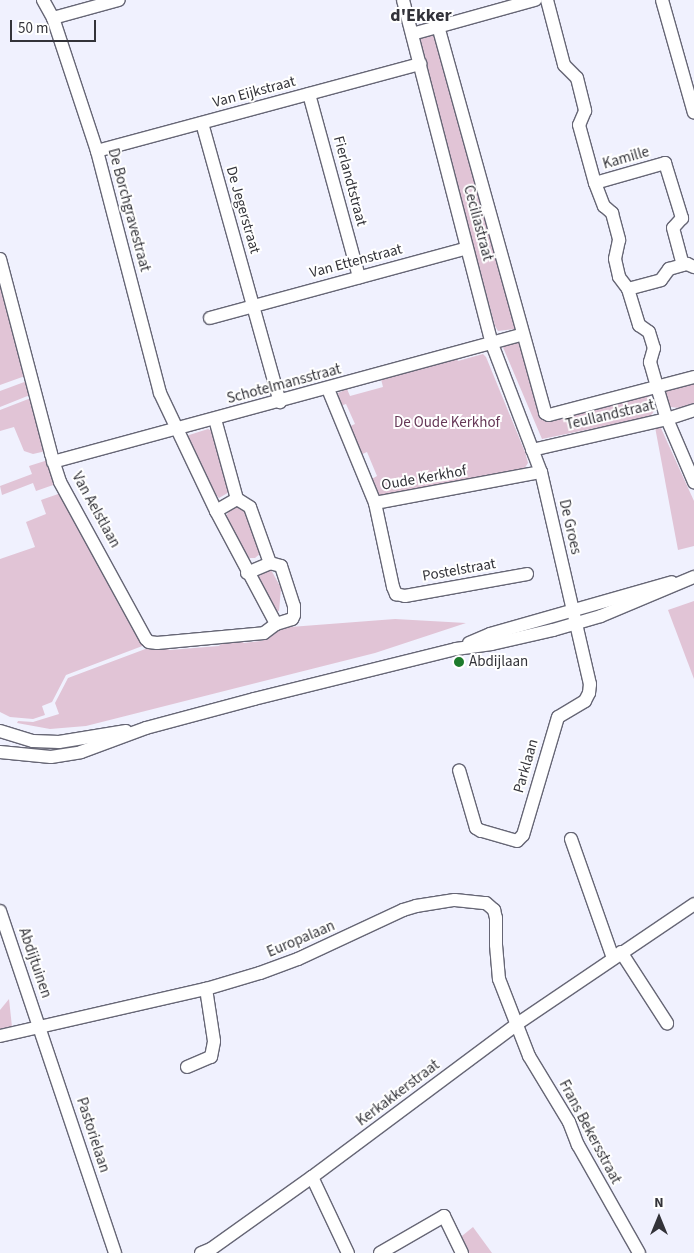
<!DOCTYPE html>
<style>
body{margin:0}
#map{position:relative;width:694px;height:1253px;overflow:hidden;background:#f0f1fe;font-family:"Source Sans 3",sans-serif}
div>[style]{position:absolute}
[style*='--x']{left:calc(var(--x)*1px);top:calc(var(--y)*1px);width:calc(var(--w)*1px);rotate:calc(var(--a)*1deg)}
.green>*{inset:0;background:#e1c4d6}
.roads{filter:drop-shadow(1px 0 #666675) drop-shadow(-1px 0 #666675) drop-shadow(0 1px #666675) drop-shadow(0 -1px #666675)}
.minor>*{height:12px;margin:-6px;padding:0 6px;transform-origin:6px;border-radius:6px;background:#fff}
.dots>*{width:14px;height:14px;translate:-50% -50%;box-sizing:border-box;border:2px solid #fff;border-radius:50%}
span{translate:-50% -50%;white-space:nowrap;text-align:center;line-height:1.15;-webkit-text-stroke:4px #fff;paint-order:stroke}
.street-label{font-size:15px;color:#333339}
.park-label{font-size:15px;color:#663857}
.poi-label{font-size:15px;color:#333339}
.left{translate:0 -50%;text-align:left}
.quarter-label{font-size:18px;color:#333339;font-weight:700}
.north{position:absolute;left:634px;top:1193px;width:50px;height:50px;-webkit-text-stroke:4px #fff;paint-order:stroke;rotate:0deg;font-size:14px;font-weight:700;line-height:20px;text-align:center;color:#333339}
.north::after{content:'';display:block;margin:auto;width:18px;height:22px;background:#333339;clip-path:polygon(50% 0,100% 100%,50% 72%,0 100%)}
.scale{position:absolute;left:10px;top:20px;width:86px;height:22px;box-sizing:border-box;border:2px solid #333339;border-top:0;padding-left:6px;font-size:15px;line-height:18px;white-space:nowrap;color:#333339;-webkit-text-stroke:4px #fff;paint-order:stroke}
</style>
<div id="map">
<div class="green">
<div style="clip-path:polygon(433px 27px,514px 324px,515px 329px,498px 331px,495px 326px,415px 31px)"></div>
<div style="clip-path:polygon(0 286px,2px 294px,6px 296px,25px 376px,0 385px)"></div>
<div style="clip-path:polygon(519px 341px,540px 412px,649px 394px,654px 410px,653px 413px,649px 417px,542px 439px,502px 345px)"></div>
<div style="clip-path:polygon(483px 354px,486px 357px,525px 452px,528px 463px,524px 469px,386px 496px,377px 496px,370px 480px,377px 476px,367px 452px,360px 455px,348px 427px,355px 424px,346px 404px,340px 406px,338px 393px,347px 389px,350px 396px,383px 387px,381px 379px,456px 358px,458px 361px)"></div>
<div style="clip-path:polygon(694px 377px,694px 403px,679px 408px,671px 407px,667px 403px,664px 385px)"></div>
<div style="clip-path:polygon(27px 381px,30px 395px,0 407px,0 391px)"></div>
<div style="clip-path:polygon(31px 398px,46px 451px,33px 454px,24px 451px,14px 427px,0 431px,0 410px)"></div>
<div style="clip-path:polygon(660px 426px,694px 501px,694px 546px,678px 550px,655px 427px)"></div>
<div style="clip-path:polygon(208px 429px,212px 431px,231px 491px,219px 498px,210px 489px,186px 436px)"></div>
<div style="clip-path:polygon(48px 460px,56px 484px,36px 491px,33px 483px,2px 495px,0 486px,32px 474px,29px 466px)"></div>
<div style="clip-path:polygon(61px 493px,108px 577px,108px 583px,120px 607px,125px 609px,145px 645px,66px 675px,52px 702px,42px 706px,45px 715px,33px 719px,10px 717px,0 712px,0 559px,35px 547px,26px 522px,46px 514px,41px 500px)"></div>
<div style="clip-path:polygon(241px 504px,245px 504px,261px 553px,255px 558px,249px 558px,243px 550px,226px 516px,229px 511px)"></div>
<div style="clip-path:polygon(270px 568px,281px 588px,279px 611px,275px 611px,258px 577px)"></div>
<div style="clip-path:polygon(694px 601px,694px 679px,668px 610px)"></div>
<div style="clip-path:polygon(395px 619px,466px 623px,375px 653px,86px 726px,50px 729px,17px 723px,18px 721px,33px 722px,59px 714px,55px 703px,68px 678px,148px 648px,165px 647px,170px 650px,219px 646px,223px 642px,240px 640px,244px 643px,261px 641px,271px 636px,277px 628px)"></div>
<div style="clip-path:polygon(9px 999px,12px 1027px,0 1029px,0 1010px)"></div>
<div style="clip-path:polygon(473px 1227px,492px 1253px,464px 1253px,457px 1240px)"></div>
</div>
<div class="roads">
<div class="minor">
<div style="--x:43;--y:0;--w:21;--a:61"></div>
<div style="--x:53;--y:18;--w:140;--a:71.7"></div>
<div style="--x:97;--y:151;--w:250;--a:75.4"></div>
<div style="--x:160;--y:393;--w:131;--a:64.6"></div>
<div style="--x:216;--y:511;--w:128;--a:62"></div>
<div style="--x:276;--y:624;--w:17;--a:-17"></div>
<div style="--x:292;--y:619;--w:4;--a:-63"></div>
<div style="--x:294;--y:615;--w:9;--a:-90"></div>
<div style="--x:294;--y:606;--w:42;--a:-108"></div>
<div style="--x:281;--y:566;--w:11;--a:-165"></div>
<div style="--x:270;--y:563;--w:59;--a:-109.7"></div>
<div style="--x:250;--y:507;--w:15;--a:-148"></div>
<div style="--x:237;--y:499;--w:83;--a:-105.4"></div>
<div style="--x:403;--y:0;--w:355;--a:75.5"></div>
<div style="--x:492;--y:344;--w:137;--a:69.1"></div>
<div style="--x:541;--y:472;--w:218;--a:77"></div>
<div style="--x:590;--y:684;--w:9;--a:96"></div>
<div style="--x:589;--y:693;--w:9;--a:117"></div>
<div style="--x:585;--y:701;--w:31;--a:149"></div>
<div style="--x:558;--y:717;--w:123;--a:106.5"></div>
<div style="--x:523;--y:835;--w:8;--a:135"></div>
<div style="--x:517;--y:841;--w:37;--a:-164"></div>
<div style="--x:481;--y:831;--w:6;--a:-149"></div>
<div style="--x:476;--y:828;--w:60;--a:-106.3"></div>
<div style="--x:547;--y:0;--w:67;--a:75.3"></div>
<div style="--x:564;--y:65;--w:18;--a:45"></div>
<div style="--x:577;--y:78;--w:34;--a:76"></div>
<div style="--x:585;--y:111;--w:15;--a:113"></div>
<div style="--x:579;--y:125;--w:60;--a:74.6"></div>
<div style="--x:595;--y:183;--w:25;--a:69"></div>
<div style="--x:604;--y:206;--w:11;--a:41"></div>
<div style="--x:612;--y:213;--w:28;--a:75"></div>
<div style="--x:619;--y:240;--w:19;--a:102"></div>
<div style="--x:615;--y:259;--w:18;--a:77"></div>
<div style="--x:619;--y:277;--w:15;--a:53"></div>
<div style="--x:628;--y:289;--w:38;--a:73"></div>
<div style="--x:639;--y:325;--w:12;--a:35"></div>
<div style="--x:649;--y:332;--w:17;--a:73"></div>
<div style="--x:654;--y:348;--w:15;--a:106"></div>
<div style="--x:650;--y:362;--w:26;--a:74"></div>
<div style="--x:657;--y:387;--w:34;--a:73"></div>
<div style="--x:667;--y:419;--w:69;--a:66.8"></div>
<div style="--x:662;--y:0;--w:117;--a:74.2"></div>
<div style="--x:53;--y:18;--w:68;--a:-15.3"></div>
<div style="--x:438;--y:26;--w:402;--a:74.5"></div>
<div style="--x:545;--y:413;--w:4;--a:27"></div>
<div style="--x:549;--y:415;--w:150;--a:-14.7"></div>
<div style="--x:412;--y:34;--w:128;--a:-15.5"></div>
<div style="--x:309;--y:94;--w:190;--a:74.7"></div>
<div style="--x:202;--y:123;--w:290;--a:74.4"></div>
<div style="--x:97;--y:151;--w:335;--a:-15.1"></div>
<div style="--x:595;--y:183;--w:73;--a:-15.9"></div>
<div style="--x:665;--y:163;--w:58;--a:72.8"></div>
<div style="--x:682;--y:218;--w:13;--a:132"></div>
<div style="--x:673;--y:228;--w:38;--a:75"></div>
<div style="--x:0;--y:259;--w:202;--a:75.3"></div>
<div style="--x:51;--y:454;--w:29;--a:72"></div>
<div style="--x:60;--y:482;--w:179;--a:61.3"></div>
<div style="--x:146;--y:639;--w:4;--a:45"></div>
<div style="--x:149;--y:642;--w:8;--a:7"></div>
<div style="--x:157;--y:643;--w:107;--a:-5.3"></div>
<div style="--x:264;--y:633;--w:15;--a:-37"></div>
<div style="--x:628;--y:289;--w:34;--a:-15"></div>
<div style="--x:661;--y:280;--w:14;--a:-54"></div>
<div style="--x:669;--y:269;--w:19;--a:-16"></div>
<div style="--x:687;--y:264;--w:8;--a:23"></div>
<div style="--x:210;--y:318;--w:266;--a:-15.2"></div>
<div style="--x:328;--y:389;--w:123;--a:67.6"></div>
<div style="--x:375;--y:503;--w:169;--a:-10.6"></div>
<div style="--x:532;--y:450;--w:139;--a:-12.9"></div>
<div style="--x:667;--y:419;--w:28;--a:-18"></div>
<div style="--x:53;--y:462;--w:486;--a:-15.2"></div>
<div style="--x:375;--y:503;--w:86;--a:77.9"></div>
<div style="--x:393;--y:587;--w:8;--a:67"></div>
<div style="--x:396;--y:594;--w:9;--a:13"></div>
<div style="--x:405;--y:596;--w:124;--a:-10.2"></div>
<div style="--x:216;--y:511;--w:24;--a:-30"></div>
<div style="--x:247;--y:573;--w:25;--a:-23"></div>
<div style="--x:469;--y:643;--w:23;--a:-23"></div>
<div style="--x:490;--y:634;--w:189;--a:-15.9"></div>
<div style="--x:0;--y:731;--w:34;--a:17"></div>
<div style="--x:33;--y:741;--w:26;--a:2"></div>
<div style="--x:59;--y:742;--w:68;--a:-9.3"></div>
<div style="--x:0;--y:752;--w:51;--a:5.6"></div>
<div style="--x:51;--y:757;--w:30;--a:-9"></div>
<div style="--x:81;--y:752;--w:69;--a:-20.3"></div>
<div style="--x:146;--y:728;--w:112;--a:-15"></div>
<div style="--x:254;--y:699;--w:208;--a:-13.9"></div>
<div style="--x:456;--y:649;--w:36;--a:-8"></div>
<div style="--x:492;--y:644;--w:63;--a:-12.9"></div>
<div style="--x:553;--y:630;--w:50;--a:-16.3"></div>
<div style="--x:601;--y:616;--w:101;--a:-22.8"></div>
<div style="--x:571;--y:839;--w:126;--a:70.6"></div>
<div style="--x:0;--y:911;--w:361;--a:71.4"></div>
<div style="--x:621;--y:952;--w:85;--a:57.1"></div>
<div style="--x:0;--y:1036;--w:211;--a:-12.9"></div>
<div style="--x:206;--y:989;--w:56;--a:-16.5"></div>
<div style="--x:260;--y:973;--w:40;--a:-20.2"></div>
<div style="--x:298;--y:959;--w:116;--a:-25"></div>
<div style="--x:403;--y:910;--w:14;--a:-17"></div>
<div style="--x:416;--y:906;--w:39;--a:-9"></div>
<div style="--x:455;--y:900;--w:31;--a:6"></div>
<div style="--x:486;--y:903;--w:11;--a:41"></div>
<div style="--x:494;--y:910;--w:8;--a:76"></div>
<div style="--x:496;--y:918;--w:27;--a:90"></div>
<div style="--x:496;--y:945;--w:34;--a:85"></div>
<div style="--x:499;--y:979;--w:83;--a:68.7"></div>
<div style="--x:529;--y:1056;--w:77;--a:58.8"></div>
<div style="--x:569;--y:1122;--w:25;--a:69"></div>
<div style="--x:578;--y:1145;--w:124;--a:60.5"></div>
<div style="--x:187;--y:1067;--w:26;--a:-23"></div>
<div style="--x:211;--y:1057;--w:16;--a:-79"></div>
<div style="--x:214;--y:1041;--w:53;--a:-98.7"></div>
<div style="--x:312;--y:1177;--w:84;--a:64.7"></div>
<div style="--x:201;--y:1253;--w:11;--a:-22"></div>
<div style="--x:211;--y:1249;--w:124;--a:-35.5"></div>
<div style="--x:312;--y:1177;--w:256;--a:-36.7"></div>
<div style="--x:517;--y:1024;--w:214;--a:-34.1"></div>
<div style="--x:380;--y:1253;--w:74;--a:-30"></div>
<div style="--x:444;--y:1216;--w:41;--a:64.1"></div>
</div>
</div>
<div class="dots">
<div style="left:459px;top:662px;background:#1d7b2c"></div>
</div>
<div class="street-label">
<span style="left:254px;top:92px;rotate:-15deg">Van Eijkstraat</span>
<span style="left:626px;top:158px;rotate:-16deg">Kamille</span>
<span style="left:350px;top:181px;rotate:75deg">Fierlandtstraat</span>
<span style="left:129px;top:210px;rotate:75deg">De Borchgravestraat</span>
<span style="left:243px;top:210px;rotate:74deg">De Jegerstraat</span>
<span style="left:478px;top:223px;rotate:75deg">Ceciliastraat</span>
<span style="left:356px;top:261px;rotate:-15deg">Van Ettenstraat</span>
<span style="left:284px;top:384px;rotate:-15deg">Schotelmansstraat</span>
<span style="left:610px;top:415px;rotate:-13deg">Teullandstraat</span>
<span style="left:424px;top:478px;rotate:-10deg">Oude Kerkhof</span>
<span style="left:96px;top:510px;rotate:61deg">Van Aelstlaan</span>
<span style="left:570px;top:527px;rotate:77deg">De Groes</span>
<span style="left:459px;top:570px;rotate:-10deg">Postelstraat</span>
<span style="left:526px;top:766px;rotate:-74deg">Parklaan</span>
<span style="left:301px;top:939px;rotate:-23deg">Europalaan</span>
<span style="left:35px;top:963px;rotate:71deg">Abdijtuinen</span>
<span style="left:398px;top:1093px;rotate:-37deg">Kerkakkerstraat</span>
<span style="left:590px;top:1132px;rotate:62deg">Frans Bekersstraat</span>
<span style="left:93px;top:1135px;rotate:72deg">Pastorielaan</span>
</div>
<div class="park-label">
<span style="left:447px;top:423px">De Oude Kerkhof</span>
</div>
<div class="poi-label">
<span class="left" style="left:469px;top:662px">Abdijlaan</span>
</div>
<div class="quarter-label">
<span style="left:421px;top:16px">d'Ekker</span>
</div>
<div class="north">N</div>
<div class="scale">50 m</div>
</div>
